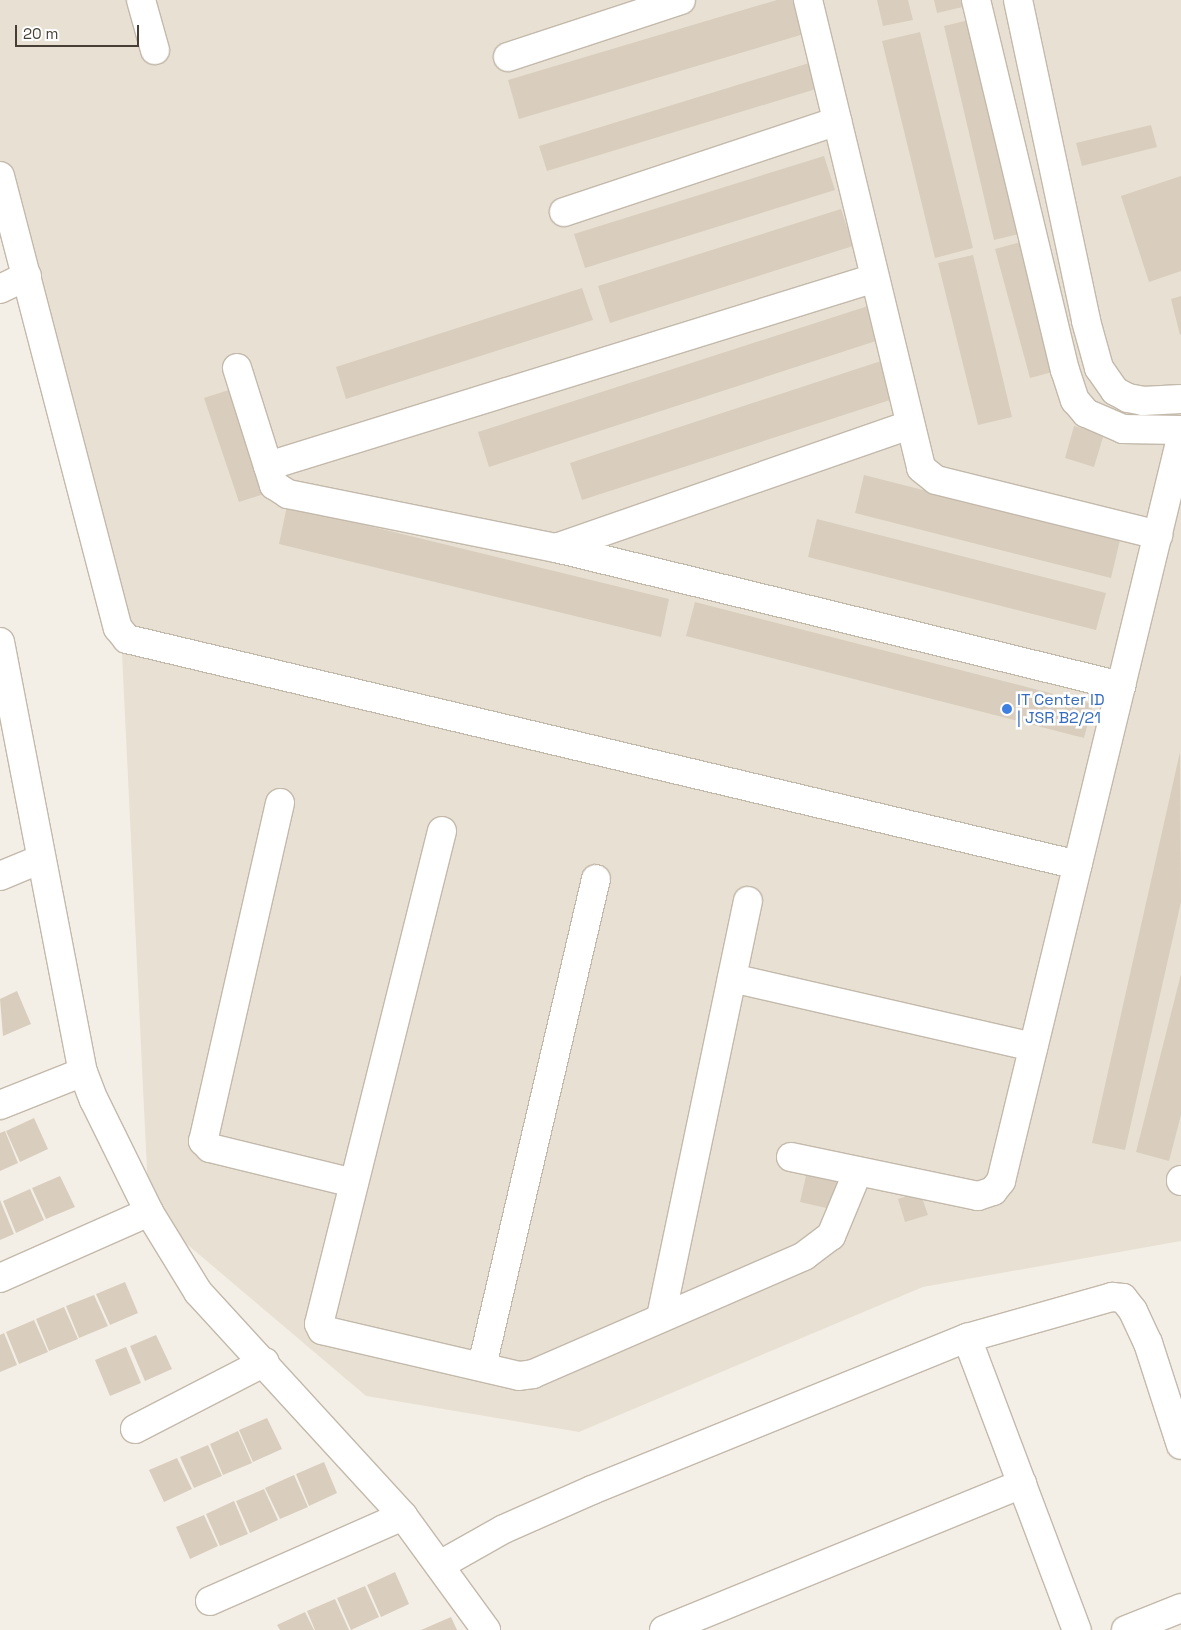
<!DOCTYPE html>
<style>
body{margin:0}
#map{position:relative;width:1181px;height:1630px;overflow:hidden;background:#f4efe6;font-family:"Space Grotesk",sans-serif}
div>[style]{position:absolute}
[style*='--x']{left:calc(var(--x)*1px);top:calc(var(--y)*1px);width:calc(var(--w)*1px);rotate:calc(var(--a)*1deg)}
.residential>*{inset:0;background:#e8e1d3}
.building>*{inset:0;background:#d9cdbd}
.roads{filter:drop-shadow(1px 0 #c3b9ab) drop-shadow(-1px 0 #c3b9ab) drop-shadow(0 1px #c3b9ab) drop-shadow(0 -1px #c3b9ab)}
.minor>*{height:28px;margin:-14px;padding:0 14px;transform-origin:14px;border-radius:14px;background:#fff}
.dots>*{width:14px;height:14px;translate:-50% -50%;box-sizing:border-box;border:2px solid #fff;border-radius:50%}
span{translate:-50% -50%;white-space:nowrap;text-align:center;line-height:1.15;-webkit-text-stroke:5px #fff;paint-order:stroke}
.shop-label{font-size:16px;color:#366cbe}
.left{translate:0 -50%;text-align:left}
.scale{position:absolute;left:15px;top:25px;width:124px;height:22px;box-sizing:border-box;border:2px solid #473f35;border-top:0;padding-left:6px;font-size:15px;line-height:18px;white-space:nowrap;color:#473f35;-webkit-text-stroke:4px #fff;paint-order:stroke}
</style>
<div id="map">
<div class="residential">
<div style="clip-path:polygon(0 0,1181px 0,1181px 1241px,923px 1287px,579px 1432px,366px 1396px,149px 1212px,121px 634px,0 177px)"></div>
</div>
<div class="building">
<div style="clip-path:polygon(777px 0,794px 0,804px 34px,519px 119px,508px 80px)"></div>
<div style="clip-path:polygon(877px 0,908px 0,913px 20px,883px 26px)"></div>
<div style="clip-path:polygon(934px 0,966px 0,967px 6px,937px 13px)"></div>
<div style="clip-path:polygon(969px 20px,1019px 234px,994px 240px,944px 26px)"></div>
<div style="clip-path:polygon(920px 32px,973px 248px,935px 258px,882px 41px)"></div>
<div style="clip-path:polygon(809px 63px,816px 89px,547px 171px,539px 146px)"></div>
<div style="clip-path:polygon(1151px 125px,1157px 147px,1082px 166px,1076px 143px)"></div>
<div style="clip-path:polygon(824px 156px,835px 190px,585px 268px,574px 234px)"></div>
<div style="clip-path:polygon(1181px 176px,1181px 271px,1149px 282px,1121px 196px)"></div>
<div style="clip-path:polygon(841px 209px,853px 246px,610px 323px,598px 286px)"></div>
<div style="clip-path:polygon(1025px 241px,1060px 370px,1030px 378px,995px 249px)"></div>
<div style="clip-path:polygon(973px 255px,1012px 417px,978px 425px,938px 263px)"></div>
<div style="clip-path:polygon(582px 288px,593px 320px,346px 399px,336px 367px)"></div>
<div style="clip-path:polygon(1181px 296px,1181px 334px,1180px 335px,1171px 299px)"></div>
<div style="clip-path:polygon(868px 306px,879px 340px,489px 467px,478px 432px)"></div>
<div style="clip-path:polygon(881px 361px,893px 399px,582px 500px,570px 463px)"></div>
<div style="clip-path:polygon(235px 388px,270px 492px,239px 502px,204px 398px)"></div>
<div style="clip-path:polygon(1074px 426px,1104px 434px,1094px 467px,1065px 458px)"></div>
<div style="clip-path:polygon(864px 475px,1120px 540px,1111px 578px,855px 513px)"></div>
<div style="clip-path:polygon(287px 506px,669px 599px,661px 637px,279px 544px)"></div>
<div style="clip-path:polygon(817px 519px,1106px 593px,1096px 630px,808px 557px)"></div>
<div style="clip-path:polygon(695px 602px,1093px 704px,1084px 738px,686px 636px)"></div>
<div style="clip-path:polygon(1180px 752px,1181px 902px,1125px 1150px,1092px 1143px)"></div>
<div style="clip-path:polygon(1181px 974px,1181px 1115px,1169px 1161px,1136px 1152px)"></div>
<div style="clip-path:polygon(17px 991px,31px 1024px,3px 1036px,0 999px)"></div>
<div style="clip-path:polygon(34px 1118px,48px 1149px,20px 1162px,6px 1131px)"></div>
<div style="clip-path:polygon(5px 1131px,18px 1163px,0 1171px,0 1133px)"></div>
<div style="clip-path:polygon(808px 1167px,844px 1175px,835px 1210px,800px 1202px)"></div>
<div style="clip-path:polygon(60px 1176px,75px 1207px,46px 1219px,32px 1188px)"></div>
<div style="clip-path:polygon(30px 1189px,44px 1220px,16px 1233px,3px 1201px)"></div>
<div style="clip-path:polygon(920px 1192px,928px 1215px,905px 1222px,898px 1199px)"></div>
<div style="clip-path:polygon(0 1200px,14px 1234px,0 1240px)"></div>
<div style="clip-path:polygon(125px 1282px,138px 1313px,110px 1325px,96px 1294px)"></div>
<div style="clip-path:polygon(94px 1295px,108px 1326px,79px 1338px,66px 1306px)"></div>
<div style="clip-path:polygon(64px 1307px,78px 1339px,49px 1351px,36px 1319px)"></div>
<div style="clip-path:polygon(34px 1320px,48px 1352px,19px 1364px,6px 1332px)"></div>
<div style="clip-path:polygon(4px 1333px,17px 1365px,0 1372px,0 1335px)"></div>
<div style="clip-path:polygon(156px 1335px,172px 1369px,145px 1381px,130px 1346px)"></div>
<div style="clip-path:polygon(126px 1347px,141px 1383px,110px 1396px,95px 1360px)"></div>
<div style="clip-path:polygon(267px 1418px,282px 1449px,253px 1462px,239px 1430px)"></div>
<div style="clip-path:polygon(238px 1431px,252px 1463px,223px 1475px,210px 1444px)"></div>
<div style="clip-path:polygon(208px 1445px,222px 1476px,194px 1488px,180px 1457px)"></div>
<div style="clip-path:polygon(177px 1458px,192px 1489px,164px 1502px,149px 1470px)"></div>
<div style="clip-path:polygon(324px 1462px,337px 1493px,309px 1506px,296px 1474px)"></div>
<div style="clip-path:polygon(294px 1475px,308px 1507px,280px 1519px,265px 1488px)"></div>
<div style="clip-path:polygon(264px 1489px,278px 1520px,250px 1533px,236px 1501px)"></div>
<div style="clip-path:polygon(234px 1501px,248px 1534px,220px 1546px,206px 1514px)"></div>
<div style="clip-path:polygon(204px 1515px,218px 1546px,190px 1559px,176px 1527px)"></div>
<div style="clip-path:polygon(395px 1572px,409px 1604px,381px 1617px,367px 1585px)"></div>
<div style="clip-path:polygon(365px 1586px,379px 1617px,351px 1630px,337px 1598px)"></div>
<div style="clip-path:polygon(335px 1599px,349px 1630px,315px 1630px,307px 1611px)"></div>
<div style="clip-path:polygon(305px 1612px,314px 1630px,280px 1630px,277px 1625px)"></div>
<div style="clip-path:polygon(451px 1617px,457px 1630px,421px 1630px)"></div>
</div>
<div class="roads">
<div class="minor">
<div style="--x:141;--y:0;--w:52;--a:74.4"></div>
<div style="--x:808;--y:0;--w:481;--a:76.4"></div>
<div style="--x:921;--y:468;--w:19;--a:39"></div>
<div style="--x:936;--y:480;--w:229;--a:13.9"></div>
<div style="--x:976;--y:0;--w:381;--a:76.5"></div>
<div style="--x:1065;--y:370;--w:32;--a:72"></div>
<div style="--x:1075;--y:400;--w:17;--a:50"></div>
<div style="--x:1086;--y:413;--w:40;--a:23.4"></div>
<div style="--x:1123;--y:429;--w:58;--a:1"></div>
<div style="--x:1018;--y:0;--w:328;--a:78"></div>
<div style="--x:1086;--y:321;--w:49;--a:74.5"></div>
<div style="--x:1099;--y:368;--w:28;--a:55"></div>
<div style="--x:1115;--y:391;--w:15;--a:28"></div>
<div style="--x:1128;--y:398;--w:15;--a:11"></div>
<div style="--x:1143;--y:401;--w:38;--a:-3"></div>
<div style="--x:508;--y:57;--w:182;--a:-18.2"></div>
<div style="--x:0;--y:176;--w:467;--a:75.4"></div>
<div style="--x:118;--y:628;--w:14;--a:51"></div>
<div style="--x:127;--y:639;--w:977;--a:13.37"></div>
<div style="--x:564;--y:212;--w:288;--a:-18.4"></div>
<div style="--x:0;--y:289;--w:30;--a:-26"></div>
<div style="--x:237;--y:368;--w:123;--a:72.5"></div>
<div style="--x:274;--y:485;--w:17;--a:33"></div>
<div style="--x:288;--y:494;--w:273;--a:11.4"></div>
<div style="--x:556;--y:548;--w:582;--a:13.73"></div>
<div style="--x:268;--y:466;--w:635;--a:-17.21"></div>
<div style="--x:556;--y:548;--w:375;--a:-19.2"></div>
<div style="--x:0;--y:642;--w:438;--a:79.1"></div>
<div style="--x:83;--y:1072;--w:30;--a:69"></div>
<div style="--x:94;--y:1100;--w:125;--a:63.8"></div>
<div style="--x:149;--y:1212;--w:94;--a:58.5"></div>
<div style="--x:198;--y:1292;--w:304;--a:47.5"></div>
<div style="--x:403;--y:1516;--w:141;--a:53.9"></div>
<div style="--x:280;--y:803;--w:347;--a:102.8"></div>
<div style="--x:203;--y:1141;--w:10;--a:45"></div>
<div style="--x:210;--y:1148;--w:148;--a:13.7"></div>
<div style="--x:442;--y:831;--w:508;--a:104.01"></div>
<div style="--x:319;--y:1324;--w:7;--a:63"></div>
<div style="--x:322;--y:1330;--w:202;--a:13.1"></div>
<div style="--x:519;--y:1376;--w:14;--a:-8"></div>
<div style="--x:533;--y:1374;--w:296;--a:-23.5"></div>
<div style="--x:804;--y:1256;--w:34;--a:-37"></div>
<div style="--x:831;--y:1236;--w:70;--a:-67.4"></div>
<div style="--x:0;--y:876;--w:44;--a:-22.5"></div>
<div style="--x:732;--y:978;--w:309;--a:12.9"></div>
<div style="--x:0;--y:1105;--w:89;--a:-21.7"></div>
<div style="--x:791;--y:1157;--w:191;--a:11.8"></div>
<div style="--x:978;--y:1196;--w:16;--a:-18"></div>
<div style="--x:993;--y:1191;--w:13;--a:-51"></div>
<div style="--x:1001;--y:1181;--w:764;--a:-76.38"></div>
<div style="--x:1181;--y:1181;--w:1;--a:-90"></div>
<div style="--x:0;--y:1278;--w:163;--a:-23.9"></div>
<div style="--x:661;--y:1317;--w:425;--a:-78.2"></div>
<div style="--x:967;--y:1338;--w:312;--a:69.4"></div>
<div style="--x:482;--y:1366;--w:500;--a:-76.83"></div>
<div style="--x:135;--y:1429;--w:146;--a:-27.3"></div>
<div style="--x:440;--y:1565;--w:73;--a:-29.4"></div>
<div style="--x:504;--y:1529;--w:96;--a:-23.9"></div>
<div style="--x:592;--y:1490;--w:405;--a:-22.1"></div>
<div style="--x:967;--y:1338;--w:151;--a:-15.8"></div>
<div style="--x:1112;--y:1297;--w:11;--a:5"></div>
<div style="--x:1123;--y:1298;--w:16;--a:52"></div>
<div style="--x:1133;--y:1311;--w:35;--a:65"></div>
<div style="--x:1148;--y:1343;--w:107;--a:72.1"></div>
<div style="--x:210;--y:1601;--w:211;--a:-23.8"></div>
<div style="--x:664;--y:1630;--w:387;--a:-22.2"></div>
<div style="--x:1126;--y:1630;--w:59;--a:-21.8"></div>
</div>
</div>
<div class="dots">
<div style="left:1007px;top:709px;background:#3f7fe0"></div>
</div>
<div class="shop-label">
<span class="left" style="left:1017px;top:709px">IT Center ID<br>| JSR B2/21</span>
</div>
<div class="scale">20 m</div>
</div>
